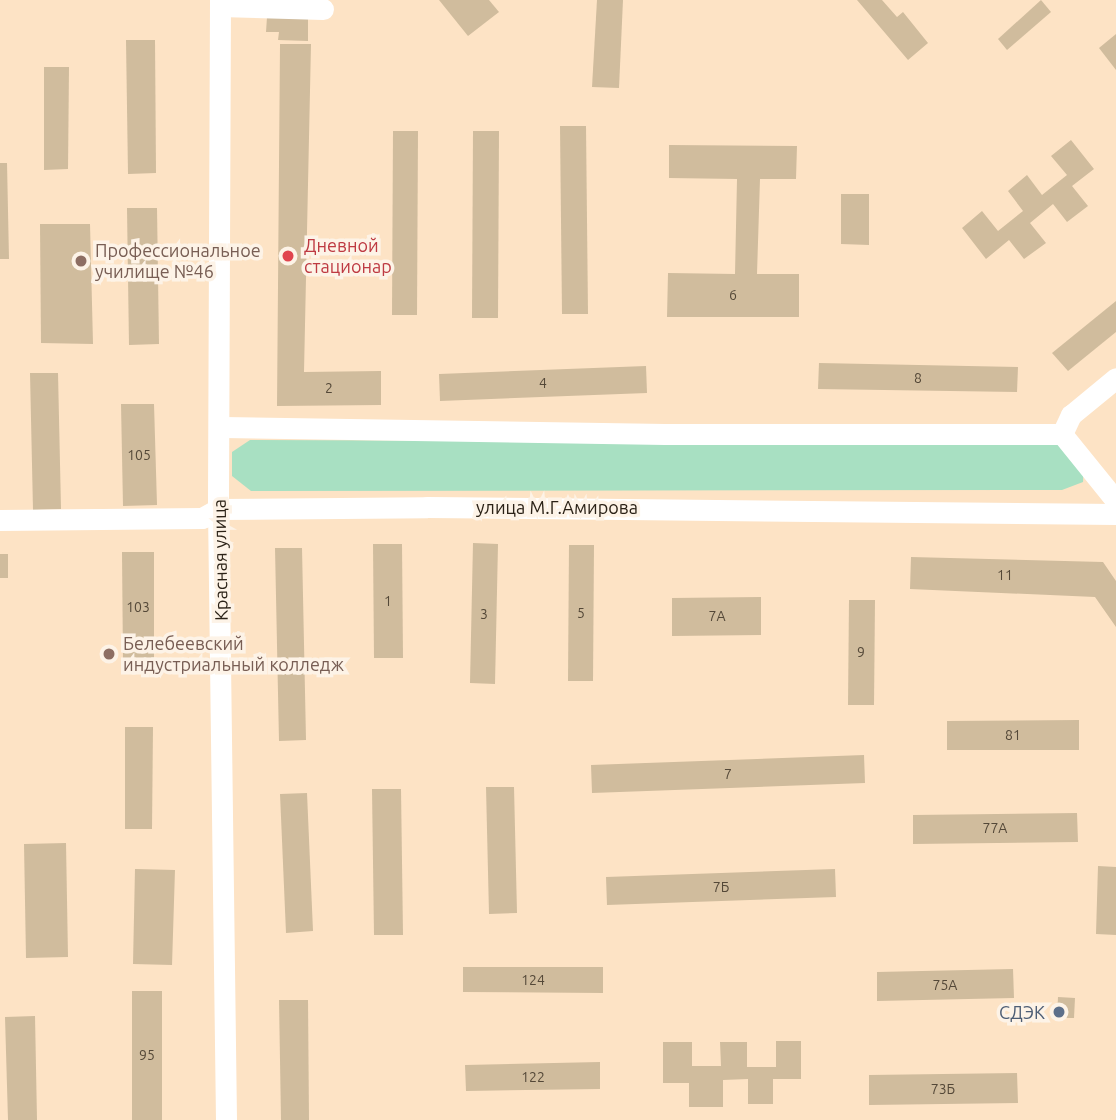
<!DOCTYPE html>
<meta charset="utf-8">
<style>
body{margin:0}
#map{position:relative;width:1116px;height:1120px;overflow:hidden;background:#fde3c5;font-family:Ubuntu,sans-serif}
div>[style]{position:absolute}
[style*='--x']{left:calc(var(--x)*1px);top:calc(var(--y)*1px);width:calc(var(--w)*1px);rotate:calc(var(--a)*1deg)}
.green>*{inset:0;background:#a8e0c2}
.building>*{inset:0;background:#d0bc9d}
.minor>*{height:21px;margin:-10.5px;padding:0 10.5px;transform-origin:10.5px;border-radius:10.5px;background:#fff}
.dots>*{width:19px;height:19px;translate:-50% -50%;box-sizing:border-box;border:4px solid #fdf3e7;border-radius:50%}
span{translate:-50% -50%;white-space:nowrap;text-align:center;line-height:1.15;-webkit-text-stroke:7px #fdf3e7;paint-order:stroke}
.number-label{font-size:14px;color:#544838}
.number-label span{-webkit-text-stroke-width:0}
.health-label{font-size:18px;color:#be3a42}
.left{translate:0 -50%;text-align:left}
.education-label{font-size:18px;color:#785e54}
.street-label{font-size:18px;color:#2b2217}
.service-label{font-size:18px;color:#4e5e75}
.right{translate:-100% -50%;text-align:right}
</style>
<div id="map">
<div class="green">
<div style="clip-path:polygon(250px 440px,1063px 443px,1084px 461px,1083px 482px,1062px 490px,251px 491px,232px 476px,232px 452px)"></div>
</div>
<div class="building">
<div style="clip-path:polygon(439px 0,489px 0,499px 12px,468px 36px)"></div>
<div style="clip-path:polygon(597px 0,623px 0,619px 88px,592px 87px)"></div>
<div style="clip-path:polygon(857px 0,882px 0,897px 17px,903px 12px,928px 43px,908px 60px)"></div>
<div style="clip-path:polygon(1041px 0,1051px 12px,1007px 50px,998px 39px)"></div>
<div style="clip-path:polygon(267px 17px,308px 18px,308px 41px,278px 40px,279px 32px,266px 32px)"></div>
<div style="clip-path:polygon(1116px 34px,1116px 70px,1099px 48px)"></div>
<div style="clip-path:polygon(126px 40px,155px 40px,156px 173px,128px 174px)"></div>
<div style="clip-path:polygon(280px 44px,311px 44px,304px 372px,381px 371px,381px 405px,277px 406px)"></div>
<div style="clip-path:polygon(44px 67px,69px 67px,68px 169px,44px 170px)"></div>
<div style="clip-path:polygon(560px 126px,586px 126px,588px 314px,562px 314px)"></div>
<div style="clip-path:polygon(393px 131px,418px 131px,417px 315px,392px 315px)"></div>
<div style="clip-path:polygon(473px 131px,499px 131px,498px 318px,472px 318px)"></div>
<div style="clip-path:polygon(1071px 140px,1094px 169px,1072px 186px,1088px 206px,1067px 222px,1053px 204px,1030px 223px,1046px 243px,1024px 259px,1009px 240px,986px 259px,962px 228px,982px 211px,998px 231px,1023px 211px,1008px 191px,1027px 175px,1042px 195px,1067px 175px,1051px 156px)"></div>
<div style="clip-path:polygon(669px 145px,797px 146px,796px 179px,760px 179px,757px 274px,799px 274px,799px 317px,667px 317px,668px 273px,735px 274px,737px 179px,669px 178px)"></div>
<div style="clip-path:polygon(0 163px,7px 163px,9px 259px,0 259px)"></div>
<div style="clip-path:polygon(841px 194px,869px 194px,869px 245px,841px 244px)"></div>
<div style="clip-path:polygon(127px 208px,157px 208px,159px 344px,129px 345px)"></div>
<div style="clip-path:polygon(40px 224px,90px 224px,93px 344px,41px 343px)"></div>
<div style="clip-path:polygon(1116px 301px,1116px 332px,1068px 371px,1052px 353px)"></div>
<div style="clip-path:polygon(819px 363px,1018px 367px,1017px 392px,818px 389px)"></div>
<div style="clip-path:polygon(646px 366px,647px 393px,440px 401px,439px 374px)"></div>
<div style="clip-path:polygon(30px 373px,58px 373px,61px 509px,33px 510px)"></div>
<div style="clip-path:polygon(121px 404px,154px 404px,157px 505px,123px 506px)"></div>
<div style="clip-path:polygon(473px 543px,498px 544px,495px 684px,470px 683px)"></div>
<div style="clip-path:polygon(373px 544px,402px 544px,403px 658px,374px 658px)"></div>
<div style="clip-path:polygon(569px 545px,594px 545px,593px 681px,568px 681px)"></div>
<div style="clip-path:polygon(275px 548px,302px 548px,306px 740px,279px 741px)"></div>
<div style="clip-path:polygon(122px 552px,154px 552px,154px 662px,123px 663px)"></div>
<div style="clip-path:polygon(0 554px,8px 554px,8px 578px,0 578px)"></div>
<div style="clip-path:polygon(911px 557px,1103px 562px,1116px 581px,1116px 627px,1095px 597px,910px 589px)"></div>
<div style="clip-path:polygon(761px 597px,761px 635px,672px 636px,672px 598px)"></div>
<div style="clip-path:polygon(849px 600px,875px 600px,874px 705px,848px 705px)"></div>
<div style="clip-path:polygon(1079px 720px,1079px 750px,947px 750px,947px 721px)"></div>
<div style="clip-path:polygon(125px 727px,153px 727px,152px 829px,125px 829px)"></div>
<div style="clip-path:polygon(864px 755px,865px 783px,592px 793px,591px 765px)"></div>
<div style="clip-path:polygon(486px 787px,514px 787px,517px 913px,489px 914px)"></div>
<div style="clip-path:polygon(372px 789px,401px 789px,403px 935px,374px 935px)"></div>
<div style="clip-path:polygon(307px 793px,313px 931px,286px 933px,280px 794px)"></div>
<div style="clip-path:polygon(1077px 813px,1078px 842px,913px 844px,913px 815px)"></div>
<div style="clip-path:polygon(66px 843px,68px 957px,26px 958px,24px 844px)"></div>
<div style="clip-path:polygon(1098px 866px,1116px 867px,1116px 935px,1096px 934px)"></div>
<div style="clip-path:polygon(135px 869px,175px 870px,172px 965px,133px 964px)"></div>
<div style="clip-path:polygon(835px 869px,836px 897px,607px 905px,606px 877px)"></div>
<div style="clip-path:polygon(463px 967px,603px 967px,603px 993px,463px 992px)"></div>
<div style="clip-path:polygon(1013px 969px,1014px 998px,877px 1001px,877px 972px)"></div>
<div style="clip-path:polygon(132px 991px,162px 991px,162px 1120px,132px 1120px)"></div>
<div style="clip-path:polygon(1058px 997px,1075px 998px,1074px 1018px,1057px 1018px)"></div>
<div style="clip-path:polygon(279px 1000px,308px 1000px,309px 1120px,281px 1120px)"></div>
<div style="clip-path:polygon(35px 1016px,37px 1120px,8px 1120px,5px 1017px)"></div>
<div style="clip-path:polygon(776px 1041px,801px 1041px,801px 1079px,773px 1079px,773px 1104px,748px 1104px,748px 1079px,723px 1080px,723px 1107px,689px 1107px,689px 1083px,663px 1083px,663px 1042px,692px 1042px,692px 1066px,721px 1066px,720px 1042px,747px 1042px,747px 1067px,776px 1067px)"></div>
<div style="clip-path:polygon(600px 1062px,600px 1089px,466px 1091px,465px 1065px)"></div>
<div style="clip-path:polygon(1017px 1073px,1018px 1103px,869px 1105px,869px 1075px)"></div>
</div>
<div class="minor">
<div style="--x:220;--y:0;--w:509;--a:90.23"></div>
<div style="--x:218;--y:509;--w:611;--a:89.25"></div>
<div style="--x:220;--y:6;--w:103;--a:1.7"></div>
<div style="--x:222;--y:427;--w:443;--a:0.9"></div>
<div style="--x:665;--y:434;--w:397;--a:0"></div>
<div style="--x:1062;--y:434;--w:86;--a:51.1"></div>
<div style="--x:1062;--y:434;--w:21;--a:-65"></div>
<div style="--x:1071;--y:415;--w:58;--a:-39.4"></div>
<div style="--x:0;--y:520;--w:202;--a:-0.6"></div>
<div style="--x:202;--y:518;--w:18;--a:-29"></div>
<div style="--x:218;--y:509;--w:209;--a:-0.5"></div>
<div style="--x:427;--y:507;--w:689;--a:0.58"></div>
</div>
<div class="dots">
<div style="left:288px;top:256px;background:#e0444e"></div>
<div style="left:81px;top:261px;background:#8d6e63"></div>
<div style="left:109px;top:654px;background:#8d6e63"></div>
<div style="left:1059px;top:1012px;background:#5c6f8a"></div>
</div>
<div class="number-label">
<span style="left:733px;top:295px">6</span>
<span style="left:918px;top:378px">8</span>
<span style="left:543px;top:383px">4</span>
<span style="left:329px;top:388px">2</span>
<span style="left:139px;top:455px">105</span>
<span style="left:1005px;top:575px">11</span>
<span style="left:388px;top:601px">1</span>
<span style="left:138px;top:607px">103</span>
<span style="left:581px;top:613px">5</span>
<span style="left:484px;top:614px">3</span>
<span style="left:717px;top:616px">7А</span>
<span style="left:861px;top:652px">9</span>
<span style="left:1013px;top:735px">81</span>
<span style="left:728px;top:774px">7</span>
<span style="left:995px;top:828px">77А</span>
<span style="left:721px;top:887px">7Б</span>
<span style="left:533px;top:980px">124</span>
<span style="left:945px;top:985px">75А</span>
<span style="left:147px;top:1055px">95</span>
<span style="left:533px;top:1077px">122</span>
<span style="left:943px;top:1089px">73Б</span>
</div>
<div class="health-label">
<span class="left" style="left:304px;top:256px">Дневной<br>стационар</span>
</div>
<div class="education-label">
<span class="left" style="left:95px;top:261px">Профессиональное<br>училище №46</span>
<span class="left" style="left:123px;top:654px">Белебеевский<br>индустриальный колледж</span>
</div>
<div class="street-label">
<span style="left:557px;top:507px">улица М.Г.Амирова</span>
<span style="left:220px;top:560px;rotate:-91deg">Красная улица</span>
</div>
<div class="service-label">
<span class="right" style="left:1045px;top:1012px">СДЭК</span>
</div>
</div>
